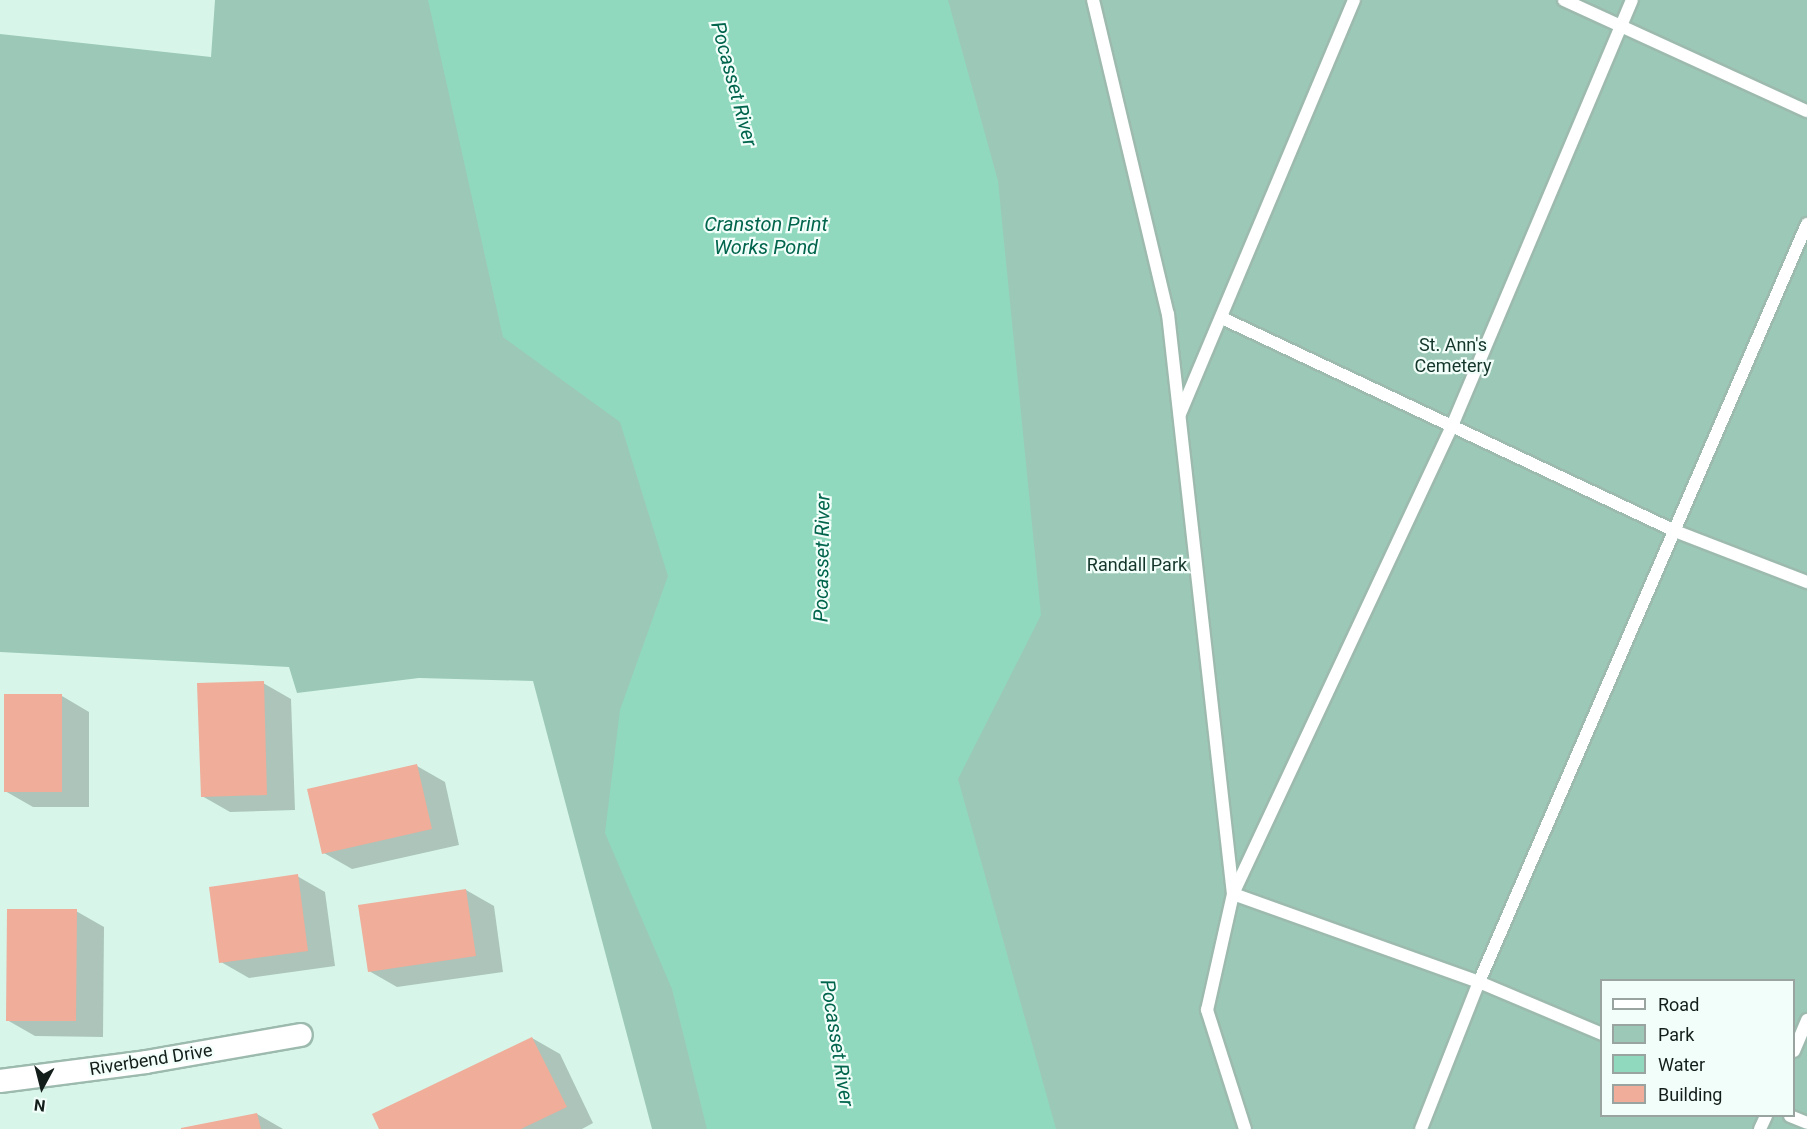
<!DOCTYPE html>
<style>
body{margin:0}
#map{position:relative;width:1807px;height:1129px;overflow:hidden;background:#d7f6e9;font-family:Roboto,sans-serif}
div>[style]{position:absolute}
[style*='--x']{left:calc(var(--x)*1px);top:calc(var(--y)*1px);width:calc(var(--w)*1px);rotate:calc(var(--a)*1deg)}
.green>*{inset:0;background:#9cc9b7}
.water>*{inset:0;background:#90d9be}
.shadow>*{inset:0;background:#0003}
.building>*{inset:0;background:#efad9a}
.roads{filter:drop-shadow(2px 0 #9dbaae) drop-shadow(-2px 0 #9dbaae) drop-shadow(0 2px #9dbaae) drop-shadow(0 -2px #9dbaae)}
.service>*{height:12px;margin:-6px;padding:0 6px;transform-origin:6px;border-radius:6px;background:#fff}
.minor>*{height:22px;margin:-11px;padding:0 11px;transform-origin:11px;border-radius:11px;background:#fff}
span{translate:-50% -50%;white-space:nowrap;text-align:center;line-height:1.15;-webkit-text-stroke:4.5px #f2fef9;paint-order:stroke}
.park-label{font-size:18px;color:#14362a}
.street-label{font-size:18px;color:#131e1a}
.water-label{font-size:20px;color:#01654d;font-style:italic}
.legend{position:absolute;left:1600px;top:979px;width:195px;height:138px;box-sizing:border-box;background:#f2fef9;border:2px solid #99a4a0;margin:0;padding:8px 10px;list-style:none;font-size:18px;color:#131e1a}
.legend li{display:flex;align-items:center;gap:12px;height:30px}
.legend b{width:30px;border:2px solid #99a4a0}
.north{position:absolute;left:12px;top:1057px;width:60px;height:60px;-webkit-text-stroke:4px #f2fef9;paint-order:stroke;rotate:187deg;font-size:16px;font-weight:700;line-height:24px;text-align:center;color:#131e1a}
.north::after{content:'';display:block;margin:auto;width:21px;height:27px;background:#131e1a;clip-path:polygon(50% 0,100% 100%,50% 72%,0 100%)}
</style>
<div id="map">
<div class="green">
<div style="clip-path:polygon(evenodd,215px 0,1807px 0,1807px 1129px,652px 1129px,533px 681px,419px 678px,297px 693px,289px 667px,0 652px,0 34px,211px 57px,215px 0,1602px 980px,1794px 980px,1794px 1116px,1602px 1116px,1602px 980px)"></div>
</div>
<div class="water">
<div style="clip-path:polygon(428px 0,948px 0,998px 181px,1041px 615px,958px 779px,1056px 1129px,707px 1129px,672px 989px,605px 833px,620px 710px,668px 576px,620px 422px,503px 337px)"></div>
</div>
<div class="shadow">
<div style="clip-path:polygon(263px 683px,291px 699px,295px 810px,230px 812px,202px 796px)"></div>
<div style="clip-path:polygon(62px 696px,89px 712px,89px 807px,33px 807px,5px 791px)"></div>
<div style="clip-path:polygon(417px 766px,445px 782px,459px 845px,352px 869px,324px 853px)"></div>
<div style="clip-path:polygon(297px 876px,325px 892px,335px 966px,249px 978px,221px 962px)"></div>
<div style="clip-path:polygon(466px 890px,494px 906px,503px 972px,397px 987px,369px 971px)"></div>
<div style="clip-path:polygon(76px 911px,104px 927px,103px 1037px,35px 1036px,7px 1020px)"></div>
<div style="clip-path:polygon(532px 1038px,560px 1054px,593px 1123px,582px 1129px,381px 1129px)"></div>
<div style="clip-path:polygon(257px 1114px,283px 1129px,183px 1129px)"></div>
</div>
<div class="building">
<div style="clip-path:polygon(264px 681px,267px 795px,201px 797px,197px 683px)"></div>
<div style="clip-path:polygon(4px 694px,62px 694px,62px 792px,4px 792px)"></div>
<div style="clip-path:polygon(417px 764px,432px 829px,322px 854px,307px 789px)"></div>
<div style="clip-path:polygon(298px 874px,308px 951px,219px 963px,209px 887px)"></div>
<div style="clip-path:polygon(466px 889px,476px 956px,368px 972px,358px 905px)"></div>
<div style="clip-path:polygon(7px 909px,77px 909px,76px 1021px,6px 1021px)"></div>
<div style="clip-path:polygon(532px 1037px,567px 1107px,521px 1129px,379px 1129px,372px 1114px)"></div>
<div style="clip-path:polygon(257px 1113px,261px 1129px,181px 1129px,181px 1128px)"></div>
</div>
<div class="roads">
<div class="service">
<div style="--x:1093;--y:0;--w:323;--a:76.6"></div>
<div style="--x:1168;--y:314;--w:584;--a:83.61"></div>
<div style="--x:1233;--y:894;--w:119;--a:102.6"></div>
<div style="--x:1207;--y:1010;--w:125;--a:72.3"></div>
<div style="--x:1564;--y:0;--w:267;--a:24.6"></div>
<div style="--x:1222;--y:318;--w:501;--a:25.18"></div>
<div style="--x:1675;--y:531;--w:142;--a:21.1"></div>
<div style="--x:1180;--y:414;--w:449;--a:-67.2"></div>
<div style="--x:1602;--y:1034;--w:134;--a:-157.1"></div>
<div style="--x:1479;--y:982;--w:261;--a:-160.3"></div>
<div style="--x:1233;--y:894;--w:517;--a:-64.92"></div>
<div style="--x:1452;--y:426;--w:462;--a:-67.1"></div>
<div style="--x:1794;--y:1051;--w:34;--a:-67"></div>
<div style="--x:1790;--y:1116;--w:18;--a:22"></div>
<div style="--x:1421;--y:1129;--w:158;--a:-68.5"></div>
<div style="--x:1479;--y:982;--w:826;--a:-66.6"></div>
<div style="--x:1760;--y:1129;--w:14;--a:-65"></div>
</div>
<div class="minor">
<div style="--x:0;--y:1081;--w:147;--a:-7.4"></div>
<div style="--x:146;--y:1062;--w:157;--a:-9.9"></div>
</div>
</div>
<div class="park-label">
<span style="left:1453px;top:356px">St. Ann's<br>Cemetery</span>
<span style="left:1137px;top:565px">Randall Park</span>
</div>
<div class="street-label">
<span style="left:151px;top:1060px;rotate:-9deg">Riverbend Drive</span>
</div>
<div class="water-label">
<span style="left:734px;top:84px;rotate:75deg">Pocasset River</span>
<span style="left:766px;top:236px">Cranston Print<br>Works Pond</span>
<span style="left:822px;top:558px;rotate:-89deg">Pocasset River</span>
<span style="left:837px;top:1043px;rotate:81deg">Pocasset River</span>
</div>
<ul class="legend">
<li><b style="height:8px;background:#fff"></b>Road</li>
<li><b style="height:16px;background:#9cc9b7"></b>Park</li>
<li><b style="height:16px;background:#90d9be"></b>Water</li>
<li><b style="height:16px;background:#efad9a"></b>Building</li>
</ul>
<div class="north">N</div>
</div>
